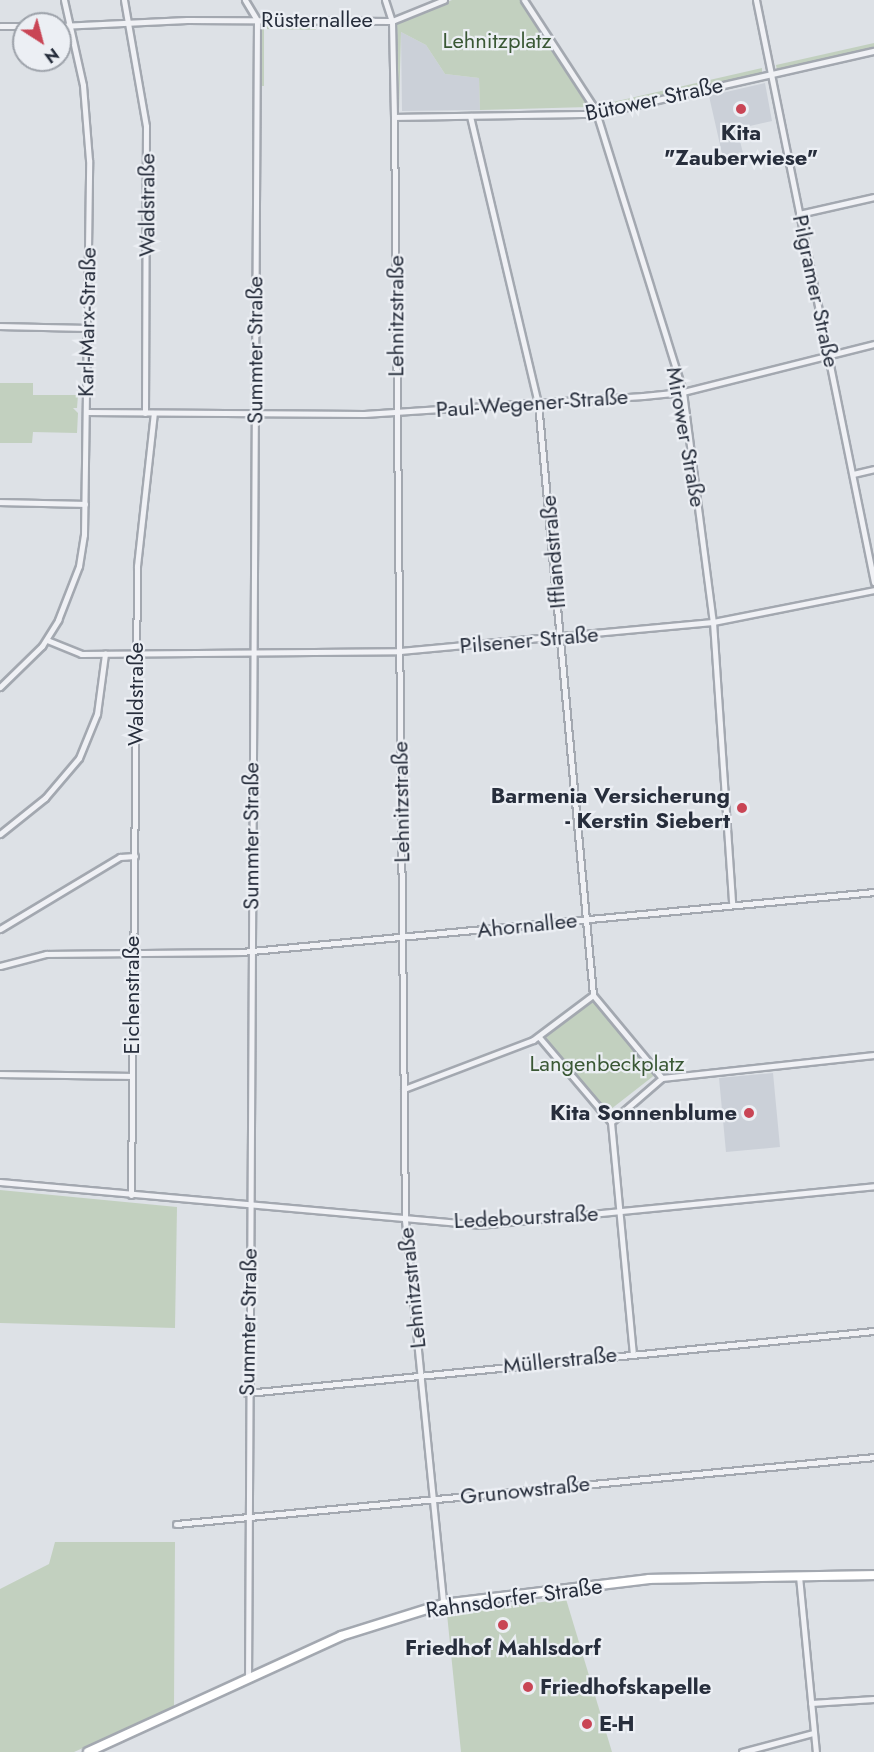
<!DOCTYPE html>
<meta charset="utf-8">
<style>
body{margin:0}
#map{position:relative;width:874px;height:1752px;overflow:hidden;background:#dde1e6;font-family:Jost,sans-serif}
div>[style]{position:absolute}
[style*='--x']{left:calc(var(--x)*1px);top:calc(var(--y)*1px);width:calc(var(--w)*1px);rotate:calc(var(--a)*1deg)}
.built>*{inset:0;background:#cbd0d8}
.green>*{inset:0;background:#c2d0bf}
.roads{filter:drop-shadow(2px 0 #a3a8b0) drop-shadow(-2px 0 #a3a8b0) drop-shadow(0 2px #a3a8b0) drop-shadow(0 -2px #a3a8b0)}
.street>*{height:5px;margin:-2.5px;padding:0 2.5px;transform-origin:2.5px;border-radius:2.5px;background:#f0f1f5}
.secondary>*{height:8px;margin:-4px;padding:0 4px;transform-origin:4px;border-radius:4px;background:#fff}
.dots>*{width:16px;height:16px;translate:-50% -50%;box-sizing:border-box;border:3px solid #eceff4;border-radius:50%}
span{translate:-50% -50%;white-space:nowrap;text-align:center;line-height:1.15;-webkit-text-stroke:4.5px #eceff4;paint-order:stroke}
.street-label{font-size:22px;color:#272e3c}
.park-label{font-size:22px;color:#3a5835}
.poi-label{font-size:22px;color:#272e3c;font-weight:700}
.right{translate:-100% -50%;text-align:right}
.left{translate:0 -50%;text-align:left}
.north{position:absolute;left:12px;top:12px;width:60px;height:60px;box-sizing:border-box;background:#eceff4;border:2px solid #9da2aa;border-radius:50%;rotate:144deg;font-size:16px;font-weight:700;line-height:24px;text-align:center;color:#272e3c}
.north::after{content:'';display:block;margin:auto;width:21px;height:27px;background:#c94555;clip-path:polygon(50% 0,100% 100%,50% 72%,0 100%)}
</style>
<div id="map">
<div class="built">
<div style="clip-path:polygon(401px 32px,426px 45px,445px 74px,479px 78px,480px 110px,402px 111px)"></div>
<div style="clip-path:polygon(765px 83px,772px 121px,737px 129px,743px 153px,723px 158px,709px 96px)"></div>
<div style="clip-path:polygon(773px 1073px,780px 1147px,726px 1152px,719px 1078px)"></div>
</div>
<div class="green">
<div style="clip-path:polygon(452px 0,521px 0,588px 107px,480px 110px,479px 78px,445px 74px,426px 45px,401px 32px,399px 111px,397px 23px)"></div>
<div style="clip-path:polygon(264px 22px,315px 23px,316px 30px,264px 29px,264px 86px,259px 86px,259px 28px)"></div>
<div style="clip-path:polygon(874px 43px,874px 48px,777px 70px,776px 65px)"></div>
<div style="clip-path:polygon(762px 68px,762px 73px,606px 108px,600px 105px)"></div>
<div style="clip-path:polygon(0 383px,33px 383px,33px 395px,78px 395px,77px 408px,73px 408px,78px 413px,77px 433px,33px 432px,32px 443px,0 443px)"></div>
<div style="clip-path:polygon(596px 1001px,656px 1074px,606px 1113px,544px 1038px,586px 1003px)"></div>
<div style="clip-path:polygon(0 1190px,177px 1207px,175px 1328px,0 1323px)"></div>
<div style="clip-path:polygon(55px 1542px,175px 1542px,174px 1707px,74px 1752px,0 1752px,0 1589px,49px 1564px)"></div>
<div style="clip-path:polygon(566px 1599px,612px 1752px,461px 1752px,447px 1614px)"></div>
</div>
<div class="roads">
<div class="street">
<div style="--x:124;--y:0;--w:128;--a:80.1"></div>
<div style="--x:146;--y:126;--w:287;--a:90.2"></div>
<div style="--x:245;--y:0;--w:23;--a:59"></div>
<div style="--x:257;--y:20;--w:1655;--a:90.31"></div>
<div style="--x:385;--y:0;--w:22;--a:72"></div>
<div style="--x:392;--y:21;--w:96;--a:88.8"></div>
<div style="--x:394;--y:117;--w:1103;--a:89.43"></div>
<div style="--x:405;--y:1220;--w:386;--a:84.3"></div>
<div style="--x:524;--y:0;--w:130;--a:56.9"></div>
<div style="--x:595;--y:109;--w:296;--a:72.7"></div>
<div style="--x:683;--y:392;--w:232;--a:82.6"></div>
<div style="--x:713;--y:622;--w:283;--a:86.1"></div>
<div style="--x:756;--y:0;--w:594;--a:78.54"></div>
<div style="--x:0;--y:26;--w:24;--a:0"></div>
<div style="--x:60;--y:26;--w:127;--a:-2.7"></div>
<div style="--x:187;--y:20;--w:205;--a:0.3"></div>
<div style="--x:392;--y:21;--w:56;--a:-22"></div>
<div style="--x:470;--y:116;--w:295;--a:76.7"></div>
<div style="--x:538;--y:403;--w:595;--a:84.69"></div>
<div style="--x:394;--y:117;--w:202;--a:-0.9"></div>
<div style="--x:596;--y:114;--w:285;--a:-12.8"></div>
<div style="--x:799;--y:214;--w:77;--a:-12.8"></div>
<div style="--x:0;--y:326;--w:86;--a:1.3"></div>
<div style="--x:86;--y:412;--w:278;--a:0.4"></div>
<div style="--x:364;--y:414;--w:280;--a:-3.7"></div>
<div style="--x:643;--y:396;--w:40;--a:-5.7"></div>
<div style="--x:683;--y:392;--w:197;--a:-14.1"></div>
<div style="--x:853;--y:474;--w:22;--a:-13"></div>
<div style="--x:0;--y:502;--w:85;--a:1.3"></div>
<div style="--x:47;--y:640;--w:37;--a:22"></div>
<div style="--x:81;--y:654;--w:319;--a:-0.5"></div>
<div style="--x:400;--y:651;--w:314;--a:-5.3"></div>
<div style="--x:713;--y:622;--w:164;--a:-11.2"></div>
<div style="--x:0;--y:687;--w:59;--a:-44.3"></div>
<div style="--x:42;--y:646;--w:31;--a:-58"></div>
<div style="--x:58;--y:620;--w:58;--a:-68.7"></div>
<div style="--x:79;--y:566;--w:31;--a:-81"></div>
<div style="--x:84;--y:535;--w:375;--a:-89.2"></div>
<div style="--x:89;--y:160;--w:75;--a:-94.6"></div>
<div style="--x:83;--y:85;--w:87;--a:-102.6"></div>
<div style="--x:0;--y:834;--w:58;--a:-38.7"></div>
<div style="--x:45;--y:798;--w:52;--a:-49.6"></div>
<div style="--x:79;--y:758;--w:48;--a:-67.8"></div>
<div style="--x:97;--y:714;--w:61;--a:-82.4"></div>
<div style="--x:0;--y:929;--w:140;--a:-31"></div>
<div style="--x:120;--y:857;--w:15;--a:-4"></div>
<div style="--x:0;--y:966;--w:48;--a:-14.6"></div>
<div style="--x:46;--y:954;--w:195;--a:-0.6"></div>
<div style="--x:241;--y:952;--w:636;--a:-5.41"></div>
<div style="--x:593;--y:995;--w:108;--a:50.3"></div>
<div style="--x:539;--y:1037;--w:111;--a:49.7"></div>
<div style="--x:611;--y:1122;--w:67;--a:-40.8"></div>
<div style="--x:0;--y:1074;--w:132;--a:0.9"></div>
<div style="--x:662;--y:1078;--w:213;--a:-6.2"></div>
<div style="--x:404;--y:1089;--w:138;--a:-20.8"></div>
<div style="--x:533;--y:1040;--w:75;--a:-36.9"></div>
<div style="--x:611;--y:1122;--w:232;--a:84.6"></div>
<div style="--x:0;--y:1182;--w:481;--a:5.1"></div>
<div style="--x:479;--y:1225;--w:397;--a:-5.6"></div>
<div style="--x:131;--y:1195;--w:629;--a:-89.45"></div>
<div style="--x:137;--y:566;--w:154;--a:-83.7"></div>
<div style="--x:247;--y:1393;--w:630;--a:-5.65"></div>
<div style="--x:176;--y:1524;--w:701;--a:-5.48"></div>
<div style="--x:799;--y:1576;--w:177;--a:84.5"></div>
<div style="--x:811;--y:1703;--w:63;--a:-3.6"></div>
<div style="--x:742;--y:1752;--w:73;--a:-15"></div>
</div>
<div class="secondary">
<div style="--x:88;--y:1752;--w:278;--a:-24.6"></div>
<div style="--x:341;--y:1636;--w:107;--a:-17.4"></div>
<div style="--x:443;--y:1604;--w:208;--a:-6.9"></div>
<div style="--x:649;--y:1579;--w:225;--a:-1"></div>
</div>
</div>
<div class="dots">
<div style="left:741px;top:109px;background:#c94555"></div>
<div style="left:742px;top:808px;background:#c94555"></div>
<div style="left:749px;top:1113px;background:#c94555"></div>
<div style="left:503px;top:1625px;background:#c94555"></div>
<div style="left:528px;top:1687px;background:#c94555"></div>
<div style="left:587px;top:1724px;background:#c94555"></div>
</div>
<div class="street-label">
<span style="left:317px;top:20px">Rüsternallee</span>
<span style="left:654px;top:99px;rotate:-12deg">Bütower Straße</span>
<span style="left:147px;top:205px;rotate:-90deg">Waldstraße</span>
<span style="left:816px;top:291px;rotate:78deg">Pilgramer Straße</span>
<span style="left:396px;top:316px;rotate:-90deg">Lehnitzstraße</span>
<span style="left:87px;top:322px;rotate:-89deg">Karl-Marx-Straße</span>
<span style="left:255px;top:350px;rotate:-90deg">Summter Straße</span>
<span style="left:532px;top:403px;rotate:-4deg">Paul-Wegener-Straße</span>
<span style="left:686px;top:437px;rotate:80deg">Mirower Straße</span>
<span style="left:553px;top:552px;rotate:-95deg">Ifflandstraße</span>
<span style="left:529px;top:640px;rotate:-5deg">Pilsener Straße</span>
<span style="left:136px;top:694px;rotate:-90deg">Waldstraße</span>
<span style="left:401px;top:802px;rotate:-91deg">Lehnitzstraße</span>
<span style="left:251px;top:836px;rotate:-90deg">Summter Straße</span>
<span style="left:527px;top:925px;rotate:-6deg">Ahornallee</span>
<span style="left:132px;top:995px;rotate:-90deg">Eichenstraße</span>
<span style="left:526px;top:1217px;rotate:-3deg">Ledebourstraße</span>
<span style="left:412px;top:1288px;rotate:-96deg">Lehnitzstraße</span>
<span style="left:248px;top:1322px;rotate:-89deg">Summter Straße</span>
<span style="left:560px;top:1360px;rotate:-6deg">Müllerstraße</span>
<span style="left:525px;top:1490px;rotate:-6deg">Grunowstraße</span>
<span style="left:514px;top:1598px;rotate:-8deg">Rahnsdorfer Straße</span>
</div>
<div class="park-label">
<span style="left:497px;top:41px">Lehnitzplatz</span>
<span style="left:607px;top:1064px">Langenbeckplatz</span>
</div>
<div class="poi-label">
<span style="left:741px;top:145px">Kita<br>"Zauberwiese"</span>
<span class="right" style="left:730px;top:808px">Barmenia Versicherung<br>- Kerstin Siebert</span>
<span class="right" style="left:737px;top:1113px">Kita Sonnenblume</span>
<span style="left:503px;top:1648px">Friedhof Mahlsdorf</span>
<span class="left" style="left:540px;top:1687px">Friedhofskapelle</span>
<span class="left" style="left:599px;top:1724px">E-H</span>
</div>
<div class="north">N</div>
</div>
